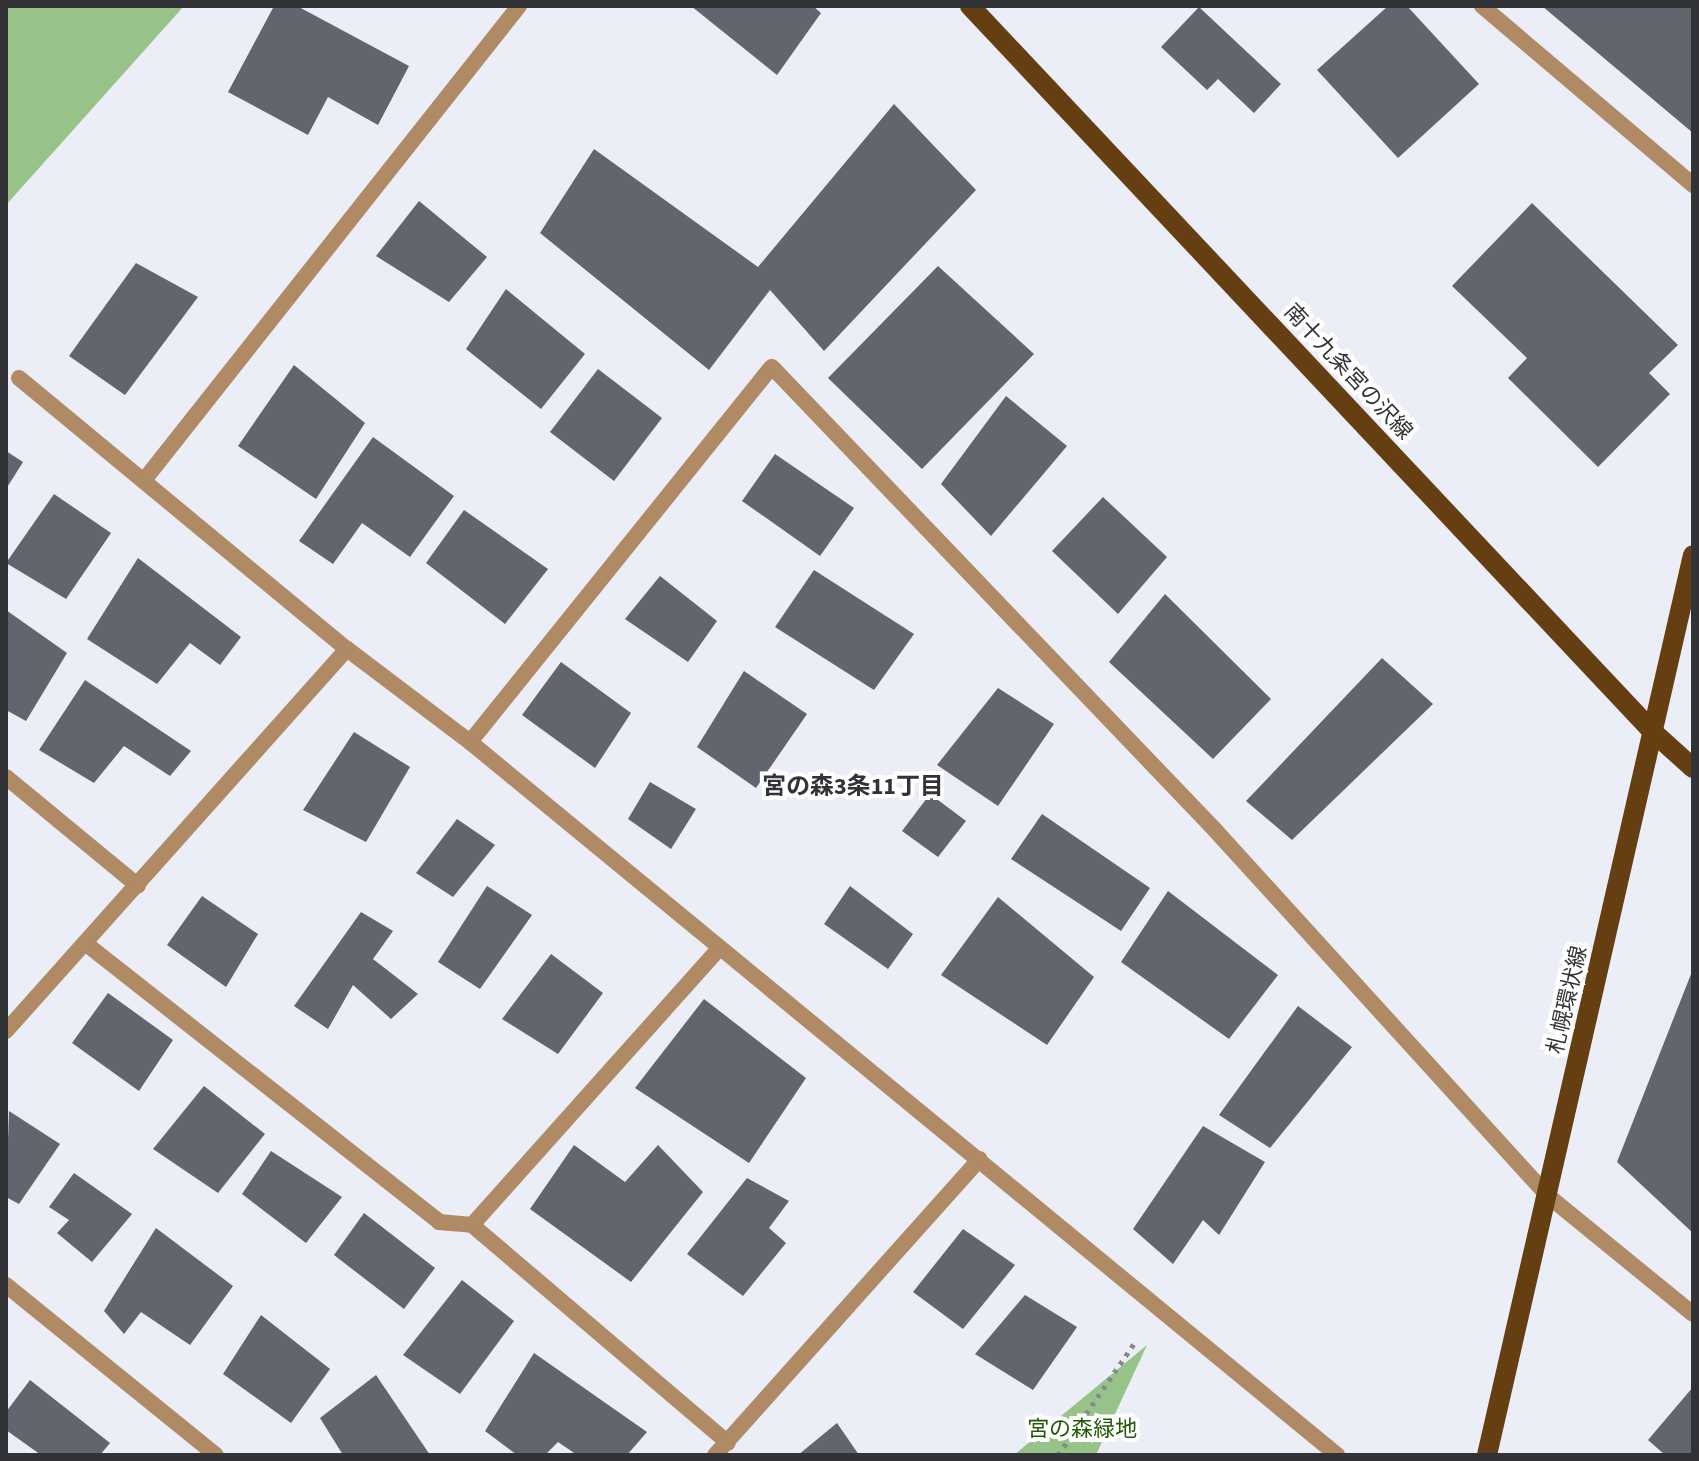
<!DOCTYPE html>
<meta charset="utf-8">
<style>
body{margin:0}
#map{position:relative;width:1699px;height:1461px;overflow:hidden;background:#ebeef7;font-family:"Source Sans 3","Noto Sans JP",sans-serif}
div>[style]{position:absolute}
[style*='--x']{left:calc(var(--x)*1px);top:calc(var(--y)*1px);width:calc(var(--w)*1px);rotate:calc(var(--a)*1deg)}
.forest>*{inset:0;background:#97c389}
.building>*{inset:0;background:#62656d}
.path>*{height:5px;margin-top:-2.5px;transform-origin:0;background:repeating-linear-gradient(90deg,#86888e 0 4px,transparent 0 10px)}
.minor>*{height:16px;margin:-8px;padding:0 8px;transform-origin:8px;border-radius:8px;background:#b08965}
.primary>*{height:20px;margin:-10px;padding:0 10px;transform-origin:10px;border-radius:10px;background:#653e12}
span{translate:-50% -50%;white-space:nowrap;text-align:center;line-height:1.15;-webkit-text-stroke:8px #fff;paint-order:stroke}
.street-label{font-size:22px;color:#323337}
.park-label{font-size:22px;color:#225905}
.neighbourhood-label{font-size:24px;color:#323337;font-weight:700}
.frame{position:absolute;inset:0;border:8px solid #323337;pointer-events:none}
</style>
<div id="map">
<div class="forest">
<div style="clip-path:polygon(6px 6px,184px 6px,6px 205px)"></div>
<div style="clip-path:polygon(1147px 1345px,1096px 1455px,1014px 1455px)"></div>
</div>
<div class="building">
<div style="clip-path:polygon(274px 6px,297px 6px,409px 66px,378px 125px,328px 97px,308px 135px,228px 92px)"></div>
<div style="clip-path:polygon(691px 6px,813px 6px,821px 13px,777px 75px)"></div>
<div style="clip-path:polygon(1388px 6px,1407px 6px,1479px 84px,1398px 158px,1317px 70px)"></div>
<div style="clip-path:polygon(1542px 6px,1693px 6px,1693px 133px)"></div>
<div style="clip-path:polygon(1199px 7px,1281px 84px,1254px 113px,1218px 79px,1207px 90px,1161px 47px)"></div>
<div style="clip-path:polygon(894px 104px,976px 190px,824px 351px,770px 290px,709px 370px,540px 233px,594px 149px,758px 267px)"></div>
<div style="clip-path:polygon(419px 201px,487px 257px,449px 302px,376px 256px)"></div>
<div style="clip-path:polygon(1532px 203px,1678px 345px,1649px 373px,1670px 394px,1598px 467px,1508px 378px,1527px 358px,1452px 286px)"></div>
<div style="clip-path:polygon(136px 263px,198px 297px,125px 395px,69px 356px)"></div>
<div style="clip-path:polygon(938px 266px,1034px 354px,922px 469px,828px 378px)"></div>
<div style="clip-path:polygon(506px 289px,585px 354px,541px 409px,466px 349px)"></div>
<div style="clip-path:polygon(294px 365px,365px 423px,316px 499px,238px 446px)"></div>
<div style="clip-path:polygon(598px 369px,662px 418px,614px 481px,550px 432px)"></div>
<div style="clip-path:polygon(1006px 396px,1067px 446px,991px 536px,941px 484px)"></div>
<div style="clip-path:polygon(373px 437px,454px 496px,410px 557px,362px 523px,333px 564px,299px 541px)"></div>
<div style="clip-path:polygon(6px 451px,23px 462px,6px 489px)"></div>
<div style="clip-path:polygon(775px 454px,854px 508px,820px 556px,742px 501px)"></div>
<div style="clip-path:polygon(54px 494px,111px 533px,66px 599px,6px 563px)"></div>
<div style="clip-path:polygon(1103px 497px,1167px 557px,1118px 614px,1052px 551px)"></div>
<div style="clip-path:polygon(464px 510px,548px 569px,505px 624px,426px 563px)"></div>
<div style="clip-path:polygon(138px 558px,241px 637px,220px 665px,190px 643px,157px 684px,87px 639px)"></div>
<div style="clip-path:polygon(814px 570px,914px 634px,874px 690px,775px 627px)"></div>
<div style="clip-path:polygon(660px 576px,717px 621px,688px 662px,625px 619px)"></div>
<div style="clip-path:polygon(1165px 594px,1271px 699px,1213px 759px,1109px 662px)"></div>
<div style="clip-path:polygon(6px 610px,67px 653px,26px 721px,6px 710px)"></div>
<div style="clip-path:polygon(1382px 658px,1433px 704px,1292px 840px,1246px 801px)"></div>
<div style="clip-path:polygon(561px 662px,631px 713px,595px 768px,522px 715px)"></div>
<div style="clip-path:polygon(744px 671px,807px 714px,756px 788px,697px 747px)"></div>
<div style="clip-path:polygon(85px 680px,191px 751px,170px 776px,124px 746px,94px 783px,39px 750px)"></div>
<div style="clip-path:polygon(998px 688px,1054px 724px,998px 806px,937px 765px)"></div>
<div style="clip-path:polygon(354px 732px,410px 767px,366px 842px,303px 810px)"></div>
<div style="clip-path:polygon(650px 782px,696px 809px,671px 849px,628px 819px)"></div>
<div style="clip-path:polygon(930px 794px,966px 821px,938px 857px,902px 831px)"></div>
<div style="clip-path:polygon(1042px 814px,1150px 888px,1121px 931px,1011px 859px)"></div>
<div style="clip-path:polygon(457px 819px,495px 845px,453px 897px,416px 873px)"></div>
<div style="clip-path:polygon(487px 886px,532px 915px,480px 989px,438px 962px)"></div>
<div style="clip-path:polygon(850px 886px,913px 934px,888px 969px,824px 924px)"></div>
<div style="clip-path:polygon(1168px 891px,1278px 975px,1229px 1039px,1121px 962px)"></div>
<div style="clip-path:polygon(202px 896px,258px 934px,226px 987px,167px 945px)"></div>
<div style="clip-path:polygon(998px 897px,1094px 977px,1047px 1045px,941px 975px)"></div>
<div style="clip-path:polygon(361px 912px,393px 931px,373px 959px,418px 994px,391px 1019px,353px 985px,328px 1029px,294px 1006px)"></div>
<div style="clip-path:polygon(551px 954px,603px 993px,558px 1054px,502px 1019px)"></div>
<div style="clip-path:polygon(1693px 969px,1693px 1233px,1617px 1162px)"></div>
<div style="clip-path:polygon(108px 993px,173px 1040px,139px 1091px,72px 1043px)"></div>
<div style="clip-path:polygon(704px 999px,806px 1078px,749px 1163px,635px 1088px)"></div>
<div style="clip-path:polygon(1298px 1006px,1352px 1047px,1270px 1148px,1219px 1115px)"></div>
<div style="clip-path:polygon(204px 1086px,265px 1134px,218px 1193px,153px 1149px)"></div>
<div style="clip-path:polygon(9px 1111px,60px 1144px,19px 1204px,6px 1197px)"></div>
<div style="clip-path:polygon(1203px 1126px,1265px 1162px,1219px 1235px,1203px 1220px,1173px 1264px,1133px 1229px)"></div>
<div style="clip-path:polygon(574px 1145px,625px 1182px,658px 1145px,703px 1192px,631px 1282px,530px 1209px)"></div>
<div style="clip-path:polygon(271px 1151px,342px 1197px,306px 1243px,242px 1194px)"></div>
<div style="clip-path:polygon(74px 1173px,132px 1214px,92px 1262px,57px 1233px,69px 1220px,49px 1207px)"></div>
<div style="clip-path:polygon(747px 1178px,789px 1201px,769px 1228px,786px 1243px,743px 1296px,687px 1254px)"></div>
<div style="clip-path:polygon(364px 1213px,435px 1268px,404px 1309px,334px 1255px)"></div>
<div style="clip-path:polygon(156px 1228px,233px 1286px,190px 1345px,141px 1312px,124px 1334px,104px 1311px)"></div>
<div style="clip-path:polygon(963px 1229px,1015px 1265px,963px 1329px,913px 1292px)"></div>
<div style="clip-path:polygon(462px 1280px,514px 1321px,460px 1394px,403px 1355px)"></div>
<div style="clip-path:polygon(1025px 1295px,1077px 1327px,1033px 1390px,975px 1354px)"></div>
<div style="clip-path:polygon(261px 1315px,330px 1369px,291px 1423px,223px 1374px)"></div>
<div style="clip-path:polygon(534px 1353px,647px 1432px,627px 1455px,577px 1455px,558px 1442px,545px 1455px,517px 1455px,485px 1431px)"></div>
<div style="clip-path:polygon(376px 1375px,430px 1455px,343px 1455px,320px 1418px)"></div>
<div style="clip-path:polygon(30px 1380px,110px 1443px,100px 1455px,41px 1455px,6px 1430px,6px 1412px)"></div>
<div style="clip-path:polygon(1693px 1387px,1693px 1455px,1665px 1455px,1648px 1440px)"></div>
<div style="clip-path:polygon(837px 1423px,859px 1455px,798px 1455px)"></div>
</div>
<div class="path">
<div style="--x:1058;--y:1455;--w:137;--a:-55.7"></div>
</div>
<div class="minor">
<div style="--x:1482;--y:6;--w:277;--a:40.3"></div>
<div style="--x:19;--y:378;--w:425;--a:39.6"></div>
<div style="--x:347;--y:649;--w:154;--a:37.1"></div>
<div style="--x:470;--y:742;--w:1123;--a:39.43"></div>
<div style="--x:145;--y:479;--w:603;--a:-51.67"></div>
<div style="--x:470;--y:742;--w:481;--a:-51.2"></div>
<div style="--x:772;--y:367;--w:641;--a:46.26"></div>
<div style="--x:1215;--y:830;--w:493;--a:47.7"></div>
<div style="--x:1547;--y:1195;--w:188;--a:39.2"></div>
<div style="--x:6;--y:777;--w:171;--a:39.5"></div>
<div style="--x:85;--y:943;--w:451;--a:38.2"></div>
<div style="--x:439;--y:1222;--w:33;--a:5"></div>
<div style="--x:472;--y:1225;--w:336;--a:40.4"></div>
<div style="--x:6;--y:1031;--w:512;--a:-48.25"></div>
<div style="--x:472;--y:1225;--w:370;--a:-48.2"></div>
<div style="--x:6;--y:1285;--w:270;--a:39"></div>
<div style="--x:715;--y:1455;--w:397;--a:-48.2"></div>
</div>
<div class="primary">
<div style="--x:970;--y:6;--w:998;--a:46.75"></div>
<div style="--x:1654;--y:733;--w:52;--a:41.9"></div>
<div style="--x:1487;--y:1455;--w:923;--a:-77.11"></div>
</div>
<div class="street-label">
<span style="left:1348px;top:372px;rotate:47deg">南十九条宮の沢線</span>
<span style="left:1568px;top:1000px;rotate:-77deg">札幌環状線</span>
</div>
<div class="park-label">
<span style="left:1082px;top:1430px">宮の森緑地</span>
</div>
<div class="neighbourhood-label">
<span style="left:853px;top:787px">宮の森3条11丁目</span>
</div>
<div class="frame"></div>
</div>
